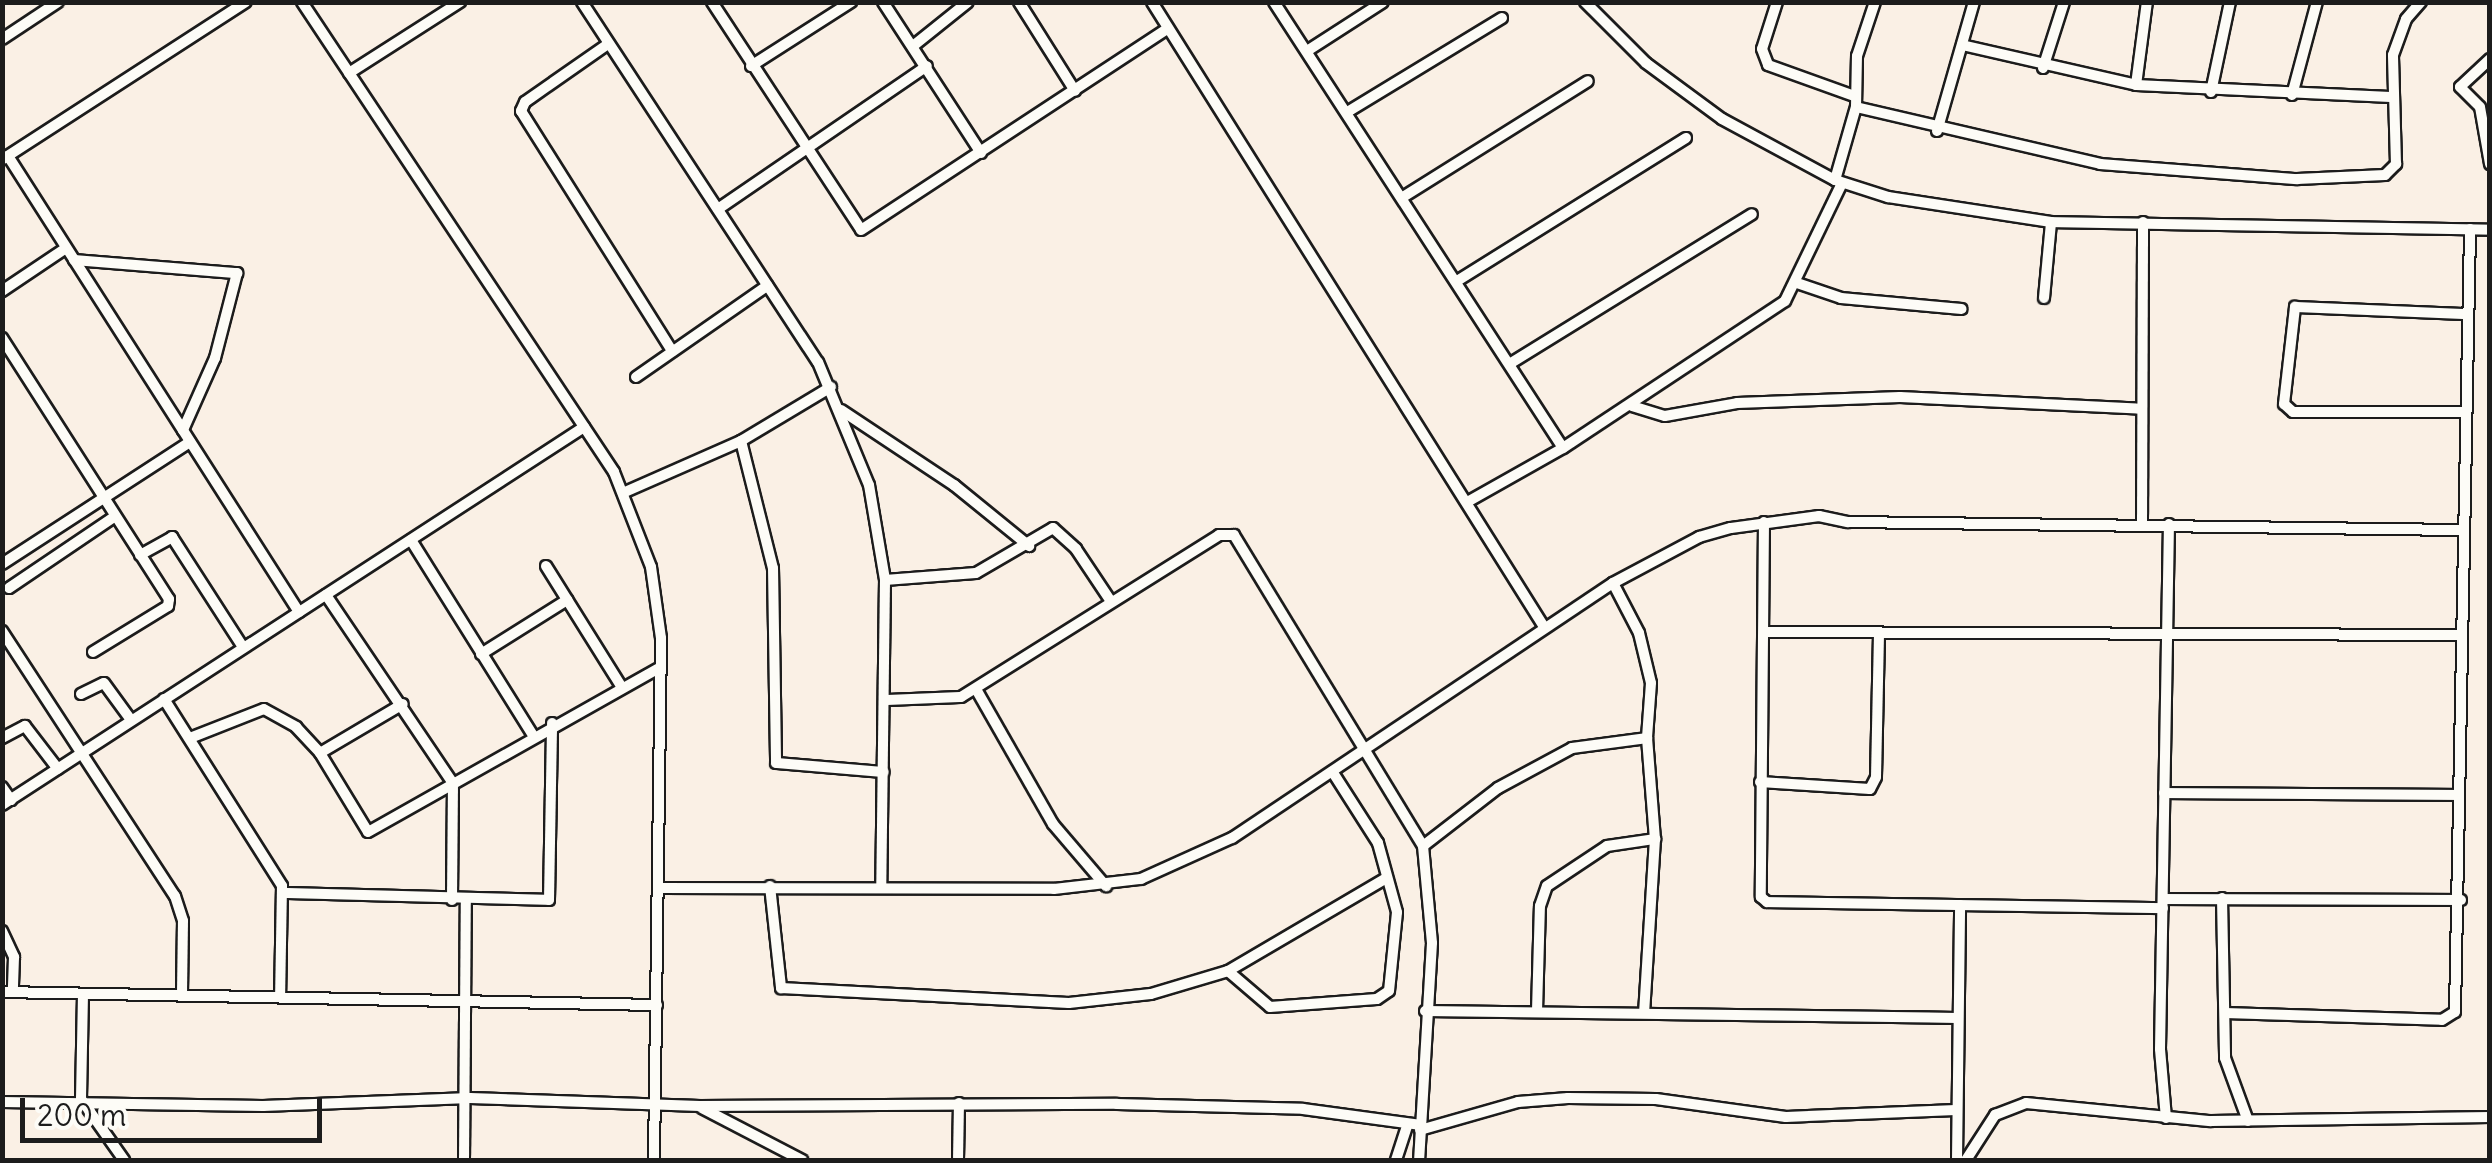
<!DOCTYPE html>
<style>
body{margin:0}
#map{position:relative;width:2492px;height:1163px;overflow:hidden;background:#faf0e5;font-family:Delius,sans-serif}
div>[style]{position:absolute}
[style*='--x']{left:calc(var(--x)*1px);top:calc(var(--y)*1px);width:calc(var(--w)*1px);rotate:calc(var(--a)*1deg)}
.roads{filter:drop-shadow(2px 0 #1c1c1c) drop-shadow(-2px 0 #1c1c1c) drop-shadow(0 2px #1c1c1c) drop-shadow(0 -2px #1c1c1c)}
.minor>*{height:10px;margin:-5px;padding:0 5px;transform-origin:5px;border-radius:5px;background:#fdfcf7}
span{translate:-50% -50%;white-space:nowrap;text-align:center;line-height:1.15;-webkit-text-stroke:8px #fdfcf7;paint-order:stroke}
.frame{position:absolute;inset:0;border:5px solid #1c1c1c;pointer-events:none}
.scale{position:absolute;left:20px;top:1098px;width:302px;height:45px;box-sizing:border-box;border:5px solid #1c1c1c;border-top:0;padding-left:12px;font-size:30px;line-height:35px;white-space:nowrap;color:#1c1c1c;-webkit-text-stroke:8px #fdfcf7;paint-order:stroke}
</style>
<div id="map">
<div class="roads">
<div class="minor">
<div style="--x:302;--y:2;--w:564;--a:56.42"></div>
<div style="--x:614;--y:472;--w:102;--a:68.7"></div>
<div style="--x:651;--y:567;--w:72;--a:82"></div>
<div style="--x:661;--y:638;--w:522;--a:90.77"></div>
<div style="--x:582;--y:2;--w:430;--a:56.8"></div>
<div style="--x:818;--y:362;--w:133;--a:67.5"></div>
<div style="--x:869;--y:485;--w:96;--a:80.4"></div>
<div style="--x:885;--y:580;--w:306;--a:90.7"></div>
<div style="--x:712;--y:2;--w:272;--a:56.8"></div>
<div style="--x:861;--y:230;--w:367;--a:-33.3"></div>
<div style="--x:883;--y:2;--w:180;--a:57"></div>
<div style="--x:1019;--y:2;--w:105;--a:57.8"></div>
<div style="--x:1152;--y:2;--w:738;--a:57.9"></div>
<div style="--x:1274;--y:2;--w:531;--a:57.06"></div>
<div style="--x:1563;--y:448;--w:110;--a:150.6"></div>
<div style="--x:1585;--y:2;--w:86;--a:45"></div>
<div style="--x:1646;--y:63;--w:94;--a:36.4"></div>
<div style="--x:1722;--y:119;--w:128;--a:28.4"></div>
<div style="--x:1835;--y:180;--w:56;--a:17.8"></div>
<div style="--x:1888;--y:197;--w:165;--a:8.7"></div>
<div style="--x:2051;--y:222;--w:439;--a:1"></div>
<div style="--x:1777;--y:2;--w:49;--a:107.7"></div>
<div style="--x:1762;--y:49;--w:17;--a:69"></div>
<div style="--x:1768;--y:65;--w:91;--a:19.8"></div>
<div style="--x:2;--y:39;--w:67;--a:-33.5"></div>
<div style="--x:608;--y:44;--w:101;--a:145.1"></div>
<div style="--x:525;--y:102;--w:10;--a:114"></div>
<div style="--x:521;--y:111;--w:284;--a:57.8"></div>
<div style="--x:1962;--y:45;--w:179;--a:12.9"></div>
<div style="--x:2136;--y:85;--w:255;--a:2.7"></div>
<div style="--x:913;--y:46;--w:70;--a:-38.7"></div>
<div style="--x:1307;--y:51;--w:90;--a:-32.8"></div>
<div style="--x:2490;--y:59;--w:41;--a:137"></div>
<div style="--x:2460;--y:87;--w:28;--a:45"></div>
<div style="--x:2480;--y:107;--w:58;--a:80"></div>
<div style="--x:751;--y:66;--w:119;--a:-32.6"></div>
<div style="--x:2043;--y:68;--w:69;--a:-72.3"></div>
<div style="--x:349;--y:73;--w:132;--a:-32.6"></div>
<div style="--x:2136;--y:85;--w:84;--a:-82.5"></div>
<div style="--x:2211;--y:92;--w:92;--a:-78.1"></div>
<div style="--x:2292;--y:95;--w:96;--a:-75"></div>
<div style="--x:1856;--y:107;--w:251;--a:13.1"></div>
<div style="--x:2100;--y:164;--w:198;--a:4.4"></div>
<div style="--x:2297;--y:179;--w:88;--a:-2.6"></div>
<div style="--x:2385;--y:175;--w:16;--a:-45"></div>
<div style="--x:2396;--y:164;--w:109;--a:-91.6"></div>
<div style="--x:2393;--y:55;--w:38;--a:-70"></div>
<div style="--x:2406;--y:19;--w:23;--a:-49"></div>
<div style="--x:1349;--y:111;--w:179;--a:-31.3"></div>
<div style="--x:1937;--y:131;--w:134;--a:-74"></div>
<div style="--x:8;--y:156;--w:541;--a:57.46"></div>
<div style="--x:3;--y:159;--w:289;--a:-32.9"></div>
<div style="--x:1835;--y:180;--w:76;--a:-74"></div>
<div style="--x:1856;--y:107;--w:51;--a:-88.9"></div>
<div style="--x:1857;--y:56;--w:57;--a:-71.6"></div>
<div style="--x:1403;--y:197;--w:218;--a:-32.1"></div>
<div style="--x:718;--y:209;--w:253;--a:-34.4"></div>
<div style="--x:74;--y:260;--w:164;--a:4.6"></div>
<div style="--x:237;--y:273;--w:88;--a:104.5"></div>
<div style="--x:215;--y:358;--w:79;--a:114"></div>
<div style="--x:1457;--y:281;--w:270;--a:-32"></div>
<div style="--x:1797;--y:283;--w:46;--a:18.8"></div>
<div style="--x:1841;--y:298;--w:121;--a:5.2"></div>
<div style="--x:2;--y:291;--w:77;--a:-33.9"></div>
<div style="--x:2044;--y:298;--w:76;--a:-84.7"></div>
<div style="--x:2;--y:338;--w:310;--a:57.4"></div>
<div style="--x:169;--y:599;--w:7;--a:98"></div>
<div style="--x:168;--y:606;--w:88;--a:148.5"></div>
<div style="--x:1511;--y:363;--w:283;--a:-31.7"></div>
<div style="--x:636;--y:377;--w:160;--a:-34.8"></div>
<div style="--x:1632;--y:406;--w:34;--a:17"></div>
<div style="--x:1665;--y:416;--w:73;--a:-10.2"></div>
<div style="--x:1737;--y:403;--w:163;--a:-2.1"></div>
<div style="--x:1900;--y:397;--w:242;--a:2.8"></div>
<div style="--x:841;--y:410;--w:136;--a:33.6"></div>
<div style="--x:954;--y:485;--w:97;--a:39.1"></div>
<div style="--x:2462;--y:412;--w:169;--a:180"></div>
<div style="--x:2293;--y:412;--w:12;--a:-138"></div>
<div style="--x:2284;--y:404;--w:98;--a:-83.5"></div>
<div style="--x:2295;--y:307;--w:169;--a:2.4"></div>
<div style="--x:741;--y:441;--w:131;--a:75.9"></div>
<div style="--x:773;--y:568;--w:195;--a:89.1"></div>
<div style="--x:776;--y:763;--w:108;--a:4.8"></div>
<div style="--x:1563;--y:448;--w:266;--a:-33.5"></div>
<div style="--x:1785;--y:301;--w:131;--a:-64.2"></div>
<div style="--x:625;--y:492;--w:127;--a:-23.7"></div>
<div style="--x:741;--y:441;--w:105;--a:-31"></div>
<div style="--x:1764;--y:522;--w:375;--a:90.5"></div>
<div style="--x:1761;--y:897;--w:8;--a:40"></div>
<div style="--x:1767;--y:902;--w:396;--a:0.9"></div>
<div style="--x:2142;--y:524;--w:302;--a:-89.8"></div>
<div style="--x:411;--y:540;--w:230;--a:58"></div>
<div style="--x:140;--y:555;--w:37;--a:-29"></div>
<div style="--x:172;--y:537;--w:131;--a:57.2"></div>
<div style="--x:2;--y:564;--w:224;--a:-33"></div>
<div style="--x:546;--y:566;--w:142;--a:58"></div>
<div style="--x:885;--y:580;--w:91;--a:-4.4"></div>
<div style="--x:976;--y:573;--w:89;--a:-30.3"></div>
<div style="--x:1053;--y:528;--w:31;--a:42"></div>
<div style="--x:1076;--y:549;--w:61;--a:56.3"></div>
<div style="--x:1613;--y:583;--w:56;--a:62.5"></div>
<div style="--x:1639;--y:633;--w:51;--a:76.5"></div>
<div style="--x:1651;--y:683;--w:55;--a:94.2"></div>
<div style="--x:1647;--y:738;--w:101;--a:85.5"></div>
<div style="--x:1655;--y:839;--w:174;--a:93.6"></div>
<div style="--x:9;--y:588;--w:127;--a:-34.1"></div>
<div style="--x:326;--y:595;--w:227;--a:56"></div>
<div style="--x:453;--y:783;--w:117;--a:90.5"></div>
<div style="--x:2;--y:631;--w:316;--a:56.9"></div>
<div style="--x:175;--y:896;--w:26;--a:72"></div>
<div style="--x:183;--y:921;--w:75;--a:90.8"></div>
<div style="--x:1765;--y:632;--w:694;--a:0.25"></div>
<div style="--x:481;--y:654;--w:102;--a:-32.1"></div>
<div style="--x:976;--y:689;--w:155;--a:60.3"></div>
<div style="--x:1053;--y:824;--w:82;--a:49.5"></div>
<div style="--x:81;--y:694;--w:25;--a:-26"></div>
<div style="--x:104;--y:683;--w:46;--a:53.9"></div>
<div style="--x:164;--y:699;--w:221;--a:57.7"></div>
<div style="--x:282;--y:886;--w:110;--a:91"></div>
<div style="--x:886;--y:700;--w:75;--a:-2.3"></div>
<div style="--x:961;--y:697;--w:305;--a:-32.1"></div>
<div style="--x:1219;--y:535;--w:15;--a:0"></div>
<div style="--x:1234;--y:535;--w:364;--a:58.7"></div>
<div style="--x:1423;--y:846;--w:97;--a:84.7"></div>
<div style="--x:1432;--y:943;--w:217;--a:93.4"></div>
<div style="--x:2;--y:738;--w:26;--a:-28"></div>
<div style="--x:25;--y:726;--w:54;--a:52.5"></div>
<div style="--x:190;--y:738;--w:79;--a:-21.4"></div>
<div style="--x:264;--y:709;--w:37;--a:29"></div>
<div style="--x:296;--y:727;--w:35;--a:47"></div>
<div style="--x:320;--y:753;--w:92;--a:58.7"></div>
<div style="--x:368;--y:832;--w:336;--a:-29.4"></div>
<div style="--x:320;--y:753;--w:96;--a:-30.6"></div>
<div style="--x:1760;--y:782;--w:110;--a:3.6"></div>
<div style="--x:1870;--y:789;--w:13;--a:-63"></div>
<div style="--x:1876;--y:777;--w:143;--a:-88.8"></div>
<div style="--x:2;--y:787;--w:16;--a:55"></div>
<div style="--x:2164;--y:793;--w:294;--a:0.4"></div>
<div style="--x:2;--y:805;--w:694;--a:-33"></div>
<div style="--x:1423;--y:846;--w:95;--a:-37.7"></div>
<div style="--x:1498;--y:788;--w:84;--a:-28.4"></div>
<div style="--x:1572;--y:748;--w:76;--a:-7.6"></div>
<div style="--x:770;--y:886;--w:103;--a:83.8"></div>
<div style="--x:781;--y:988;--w:288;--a:3"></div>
<div style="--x:1069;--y:1003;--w:82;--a:-6.3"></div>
<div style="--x:1151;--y:994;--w:80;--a:-16.6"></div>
<div style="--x:1228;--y:971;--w:182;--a:-30.4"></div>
<div style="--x:658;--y:888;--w:396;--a:0.1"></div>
<div style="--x:1054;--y:889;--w:88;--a:-6.6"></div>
<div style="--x:1141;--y:879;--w:100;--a:-24.3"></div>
<div style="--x:1232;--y:838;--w:458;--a:-33.8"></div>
<div style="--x:1613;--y:583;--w:98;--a:-28.1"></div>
<div style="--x:1699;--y:537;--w:33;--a:-16"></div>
<div style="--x:1731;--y:528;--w:89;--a:-7.8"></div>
<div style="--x:1819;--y:516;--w:30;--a:12"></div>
<div style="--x:1848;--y:522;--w:612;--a:0.75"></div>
<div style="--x:283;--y:893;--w:266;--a:1.5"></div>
<div style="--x:549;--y:900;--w:177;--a:-89"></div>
<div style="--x:2222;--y:898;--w:160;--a:88.9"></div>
<div style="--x:2225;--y:1058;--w:67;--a:69.9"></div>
<div style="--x:2164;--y:899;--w:297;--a:0.2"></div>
<div style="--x:2;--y:931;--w:29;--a:65"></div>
<div style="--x:14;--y:957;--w:35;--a:92"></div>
<div style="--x:1228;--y:971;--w:55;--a:40.6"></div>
<div style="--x:1270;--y:1007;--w:107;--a:-4.3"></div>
<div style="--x:1377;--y:999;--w:14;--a:-34"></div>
<div style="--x:1389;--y:991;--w:79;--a:-84.2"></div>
<div style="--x:1397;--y:912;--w:72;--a:-105.4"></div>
<div style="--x:1378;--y:843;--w:85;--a:-122.6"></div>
<div style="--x:2;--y:992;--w:655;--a:1.14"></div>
<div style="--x:83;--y:994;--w:105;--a:91.1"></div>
<div style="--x:81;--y:1099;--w:75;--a:54.8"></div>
<div style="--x:1425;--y:1011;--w:532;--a:0.75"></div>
<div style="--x:1537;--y:1011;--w:105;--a:-88.4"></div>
<div style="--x:1540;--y:906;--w:21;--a:-71"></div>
<div style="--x:1547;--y:886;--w:72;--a:-33.7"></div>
<div style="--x:1607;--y:846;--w:49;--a:-8.3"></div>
<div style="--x:2225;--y:1013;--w:217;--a:1.8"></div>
<div style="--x:2442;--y:1020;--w:15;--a:-32"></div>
<div style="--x:2455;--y:1012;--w:783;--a:-88.9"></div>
<div style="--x:2;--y:1102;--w:261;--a:0.9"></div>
<div style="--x:263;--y:1106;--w:207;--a:-2.2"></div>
<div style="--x:470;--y:1098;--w:230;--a:2"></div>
<div style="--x:700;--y:1106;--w:417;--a:-0.3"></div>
<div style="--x:1117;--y:1104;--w:186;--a:1.5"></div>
<div style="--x:1303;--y:1109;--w:119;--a:7.7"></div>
<div style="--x:702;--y:1108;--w:113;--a:27.5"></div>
<div style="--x:2166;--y:1118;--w:69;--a:-95"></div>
<div style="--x:2160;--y:1049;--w:525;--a:-89.02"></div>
<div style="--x:1420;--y:1130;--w:102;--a:-15.9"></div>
<div style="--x:1518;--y:1102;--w:50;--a:-4.6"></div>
<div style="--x:1568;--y:1098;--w:88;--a:0.7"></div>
<div style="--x:1656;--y:1099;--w:131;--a:7.9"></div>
<div style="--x:1786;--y:1117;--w:170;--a:-2.4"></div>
<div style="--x:464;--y:1160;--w:259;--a:-89.6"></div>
<div style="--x:958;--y:1160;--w:57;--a:-89"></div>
<div style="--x:1396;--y:1160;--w:38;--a:-72"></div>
<div style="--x:1957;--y:1160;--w:255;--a:-89.3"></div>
<div style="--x:1966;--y:1160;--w:54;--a:-57.2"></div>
<div style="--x:1995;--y:1115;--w:33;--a:-21"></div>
<div style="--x:2026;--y:1103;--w:186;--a:5.6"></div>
<div style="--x:2211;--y:1121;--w:279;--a:-0.8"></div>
</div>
</div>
<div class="frame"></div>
<div class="scale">200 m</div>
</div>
